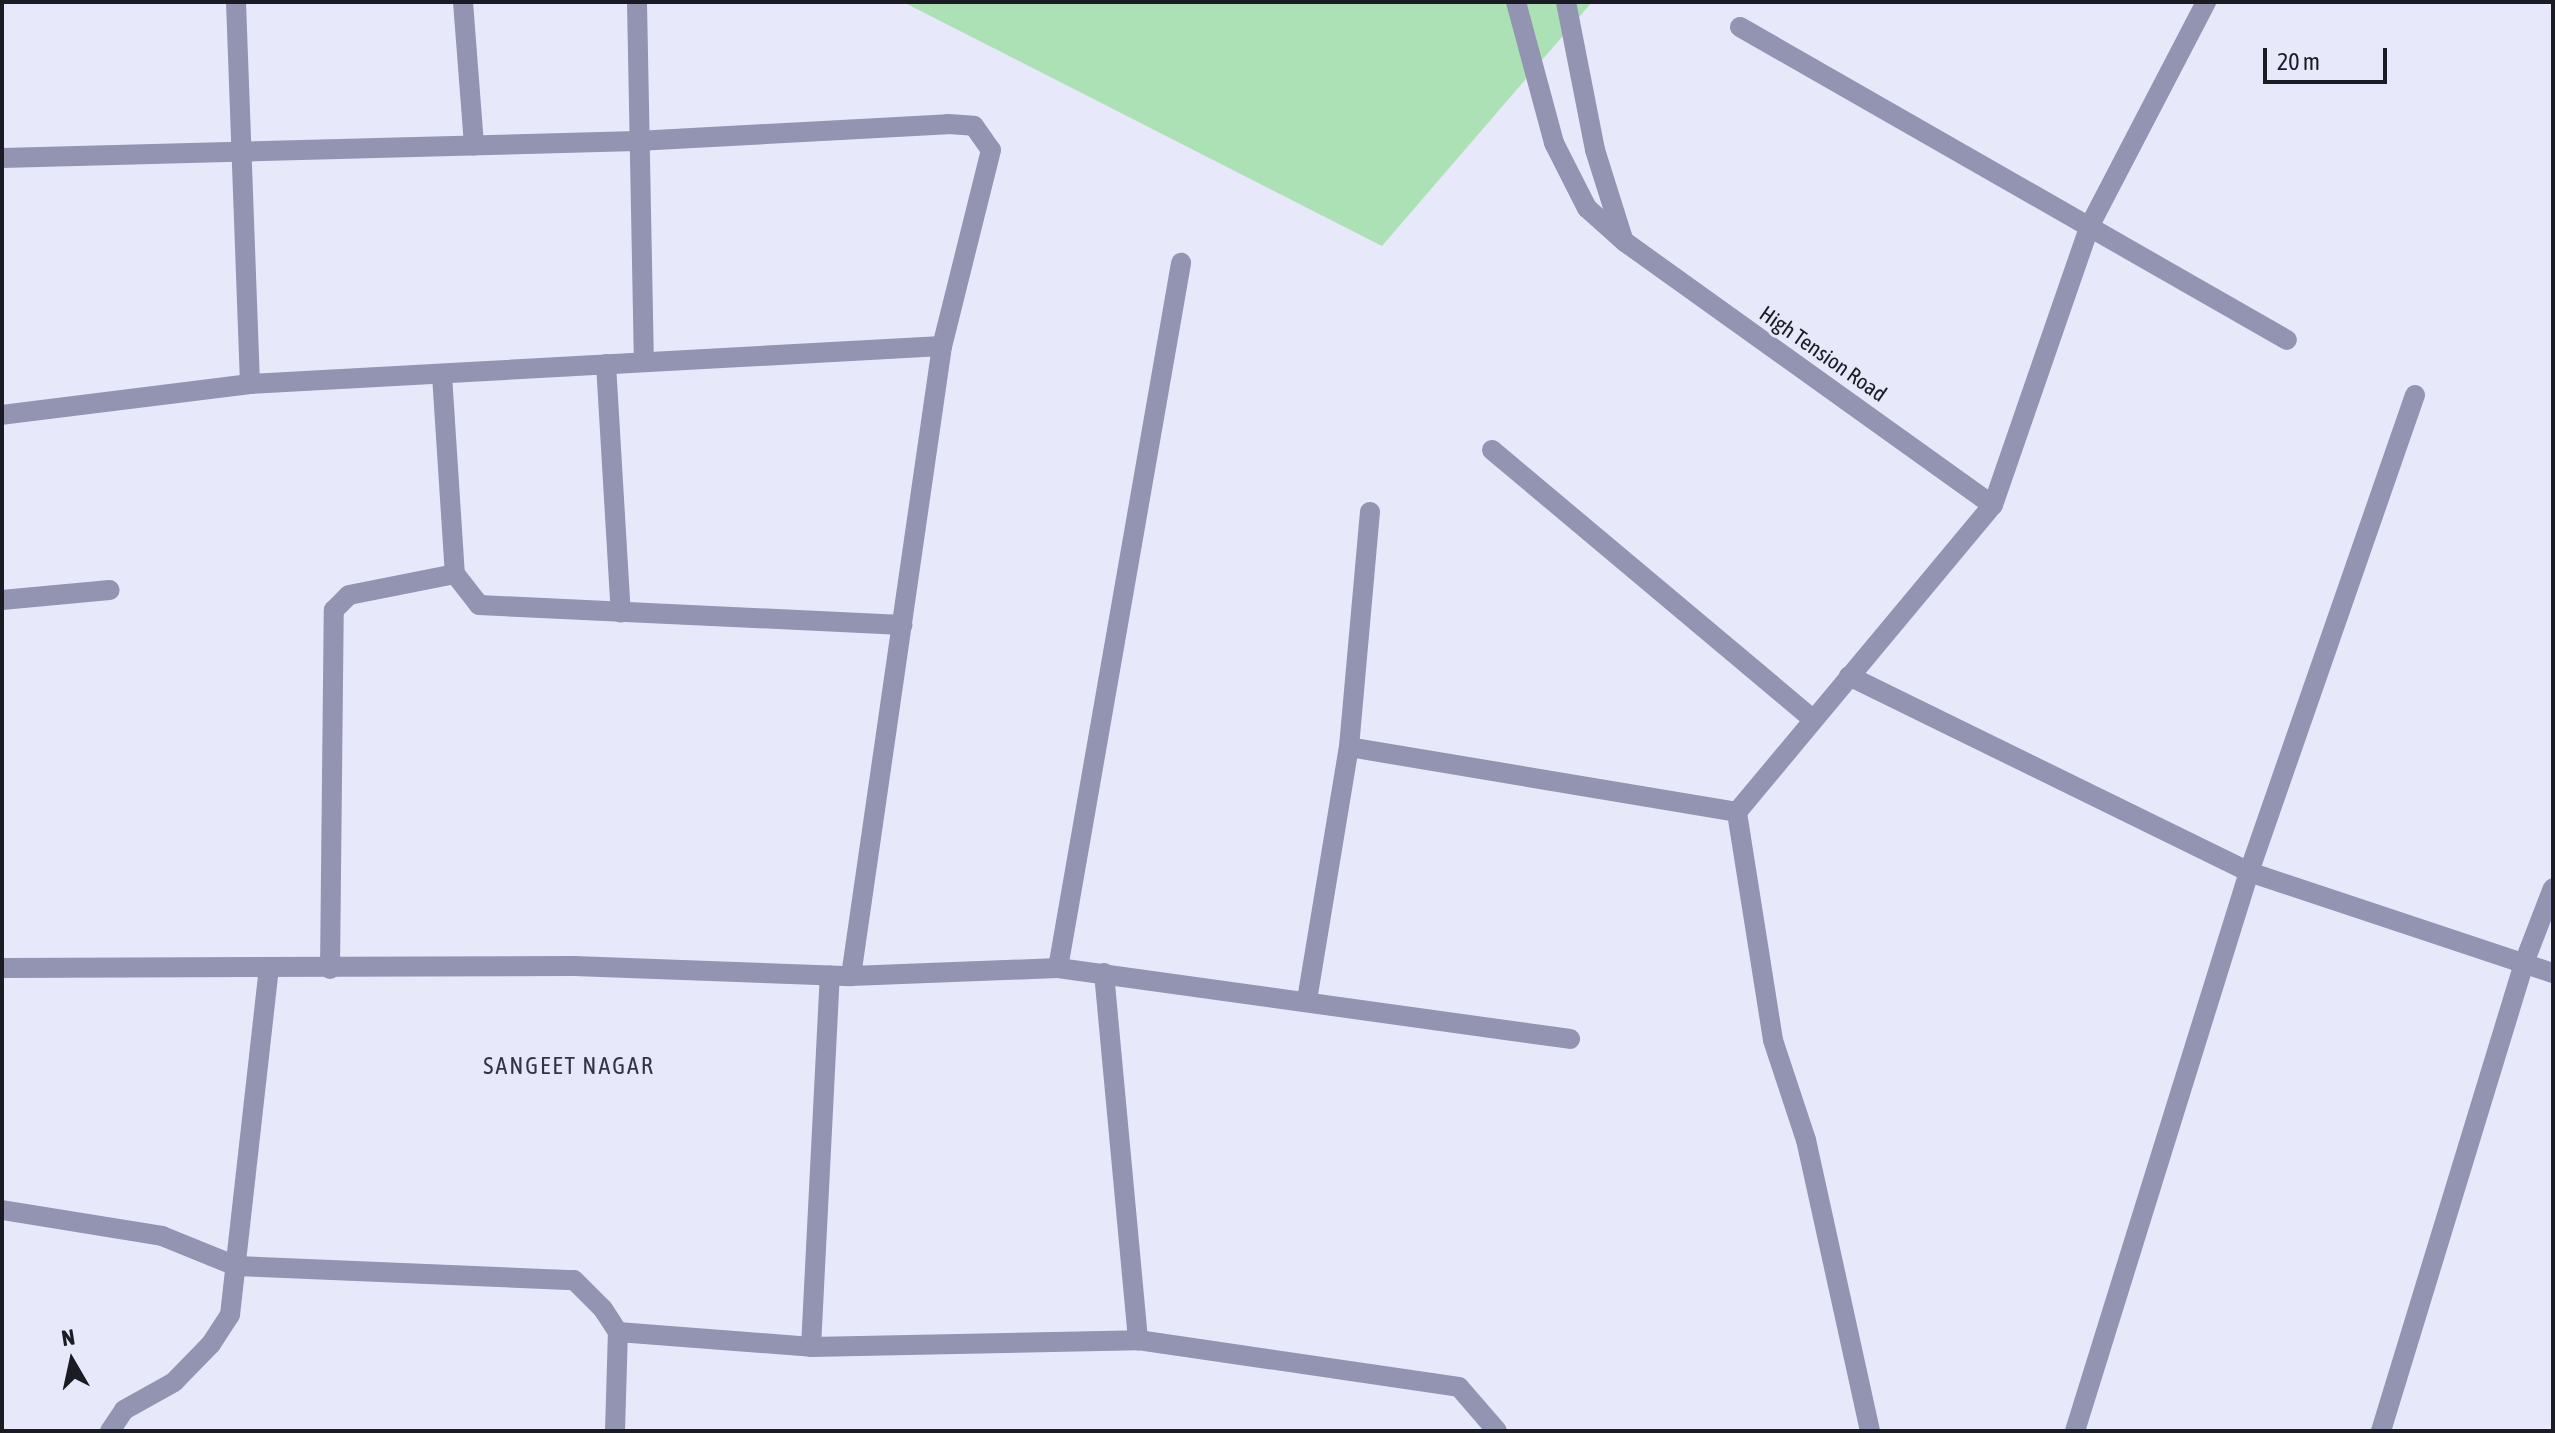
<!DOCTYPE html>
<style>
body{margin:0}
#map{position:relative;width:2555px;height:1433px;overflow:hidden;background:#e7e9fb;font-family:"Asap Condensed",sans-serif}
div>[style]{position:absolute}
[style*='--x']{left:calc(var(--x)*1px);top:calc(var(--y)*1px);width:calc(var(--w)*1px);rotate:calc(var(--a)*1deg)}
.green>*{inset:0;background:#ace0b5}
.minor>*{height:20px;margin:-10px;padding:0 10px;transform-origin:10px;border-radius:10px;background:#9294b2}
span{translate:-50% -50%;white-space:nowrap;text-align:center;line-height:1.15;-webkit-text-stroke:6px #e7e9fb;paint-order:stroke}
.street-label{font-size:22px;color:#1a1b23}
.neighbourhood-label{font-size:24px;color:#323445;letter-spacing:2px}
.frame{position:absolute;inset:0;border:4px solid #1a1b23;pointer-events:none}
.north{position:absolute;left:32px;top:1321px;width:80px;height:80px;-webkit-text-stroke:6px #e7e9fb;paint-order:stroke;rotate:351deg;font-size:22px;font-weight:700;line-height:32px;text-align:center;color:#1a1b23}
.north::after{content:'';display:block;margin:auto;width:28px;height:36px;background:#1a1b23;clip-path:polygon(50% 0,100% 100%,50% 72%,0 100%)}
.scale{position:absolute;left:2263px;top:48px;width:124px;height:36px;box-sizing:border-box;border:4px solid #1a1b23;border-top:0;padding-left:10px;font-size:24px;line-height:28px;white-space:nowrap;color:#1a1b23;-webkit-text-stroke:6px #e7e9fb;paint-order:stroke}
</style>
<div id="map">
<div class="green">
<div style="clip-path:polygon(903px 2px,1592px 2px,1382px 246px)"></div>
</div>
<div class="minor">
<div style="--x:236;--y:2;--w:382;--a:87.9"></div>
<div style="--x:463;--y:2;--w:144;--a:85.6"></div>
<div style="--x:637;--y:2;--w:358;--a:88.9"></div>
<div style="--x:1516;--y:2;--w:146;--a:74.9"></div>
<div style="--x:1554;--y:143;--w:73;--a:63.1"></div>
<div style="--x:1587;--y:208;--w:51;--a:41.8"></div>
<div style="--x:1625;--y:242;--w:452;--a:35.6"></div>
<div style="--x:1566;--y:2;--w:151;--a:78.9"></div>
<div style="--x:1595;--y:150;--w:93;--a:72.5"></div>
<div style="--x:1740;--y:27;--w:630;--a:29.78"></div>
<div style="--x:2;--y:158;--w:635;--a:-1.53"></div>
<div style="--x:637;--y:141;--w:311;--a:-3.1"></div>
<div style="--x:948;--y:124;--w:26;--a:4"></div>
<div style="--x:974;--y:126;--w:29;--a:55"></div>
<div style="--x:991;--y:150;--w:202;--a:104"></div>
<div style="--x:942;--y:346;--w:693;--a:176.86"></div>
<div style="--x:250;--y:384;--w:250;--a:172.9"></div>
<div style="--x:606;--y:364;--w:249;--a:86.6"></div>
<div style="--x:442;--y:375;--w:199;--a:86.3"></div>
<div style="--x:455;--y:574;--w:39;--a:52"></div>
<div style="--x:479;--y:605;--w:424;--a:2.7"></div>
<div style="--x:1492;--y:450;--w:417;--a:40"></div>
<div style="--x:2;--y:600;--w:108;--a:-5.3"></div>
<div style="--x:1849;--y:676;--w:445;--a:26.1"></div>
<div style="--x:2249;--y:872;--w:320;--a:18.4"></div>
<div style="--x:1349;--y:747;--w:236;--a:-84.9"></div>
<div style="--x:2;--y:968;--w:572;--a:-0.2"></div>
<div style="--x:574;--y:966;--w:277;--a:2.1"></div>
<div style="--x:851;--y:976;--w:207;--a:-2.2"></div>
<div style="--x:1058;--y:968;--w:517;--a:7.89"></div>
<div style="--x:1058;--y:968;--w:716;--a:-80.1"></div>
<div style="--x:330;--y:969;--w:359;--a:-89.4"></div>
<div style="--x:334;--y:610;--w:21;--a:-45"></div>
<div style="--x:349;--y:595;--w:108;--a:-11.2"></div>
<div style="--x:1104;--y:973;--w:369;--a:84.7"></div>
<div style="--x:851;--y:976;--w:637;--a:-81.78"></div>
<div style="--x:1307;--y:1000;--w:256;--a:-80.6"></div>
<div style="--x:1349;--y:747;--w:393;--a:9.5"></div>
<div style="--x:2;--y:1210;--w:162;--a:9.2"></div>
<div style="--x:162;--y:1236;--w:80;--a:22.1"></div>
<div style="--x:236;--y:1266;--w:338;--a:2.4"></div>
<div style="--x:574;--y:1280;--w:41;--a:45"></div>
<div style="--x:603;--y:1309;--w:27;--a:57"></div>
<div style="--x:811;--y:1347;--w:372;--a:-87.1"></div>
<div style="--x:110;--y:1431;--w:25;--a:-56"></div>
<div style="--x:124;--y:1410;--w:57;--a:-29.2"></div>
<div style="--x:174;--y:1382;--w:53;--a:-45.8"></div>
<div style="--x:211;--y:1344;--w:35;--a:-57"></div>
<div style="--x:230;--y:1315;--w:348;--a:-83.6"></div>
<div style="--x:615;--y:1431;--w:99;--a:-88.3"></div>
<div style="--x:618;--y:1332;--w:194;--a:4.4"></div>
<div style="--x:811;--y:1347;--w:327;--a:-1.2"></div>
<div style="--x:1138;--y:1340;--w:324;--a:8.3"></div>
<div style="--x:1459;--y:1387;--w:58;--a:49.2"></div>
<div style="--x:1870;--y:1431;--w:298;--a:-102.4"></div>
<div style="--x:1806;--y:1140;--w:105;--a:-108.3"></div>
<div style="--x:1773;--y:1040;--w:231;--a:-99"></div>
<div style="--x:1737;--y:812;--w:400;--a:-50.2"></div>
<div style="--x:1993;--y:505;--w:294;--a:-70.9"></div>
<div style="--x:2089;--y:227;--w:254;--a:-62.5"></div>
<div style="--x:2075;--y:1431;--w:585;--a:-72.71"></div>
<div style="--x:2249;--y:872;--w:505;--a:-70.81"></div>
<div style="--x:2381;--y:1431;--w:489;--a:-73"></div>
<div style="--x:2524;--y:963;--w:80;--a:-68.9"></div>
</div>
<div class="street-label">
<span style="left:1823px;top:354px;rotate:35deg">High Tension Road</span>
</div>
<div class="neighbourhood-label">
<span style="left:569px;top:1066px">SANGEET NAGAR</span>
</div>
<div class="frame"></div>
<div class="north">N</div>
<div class="scale">20 m</div>
</div>
